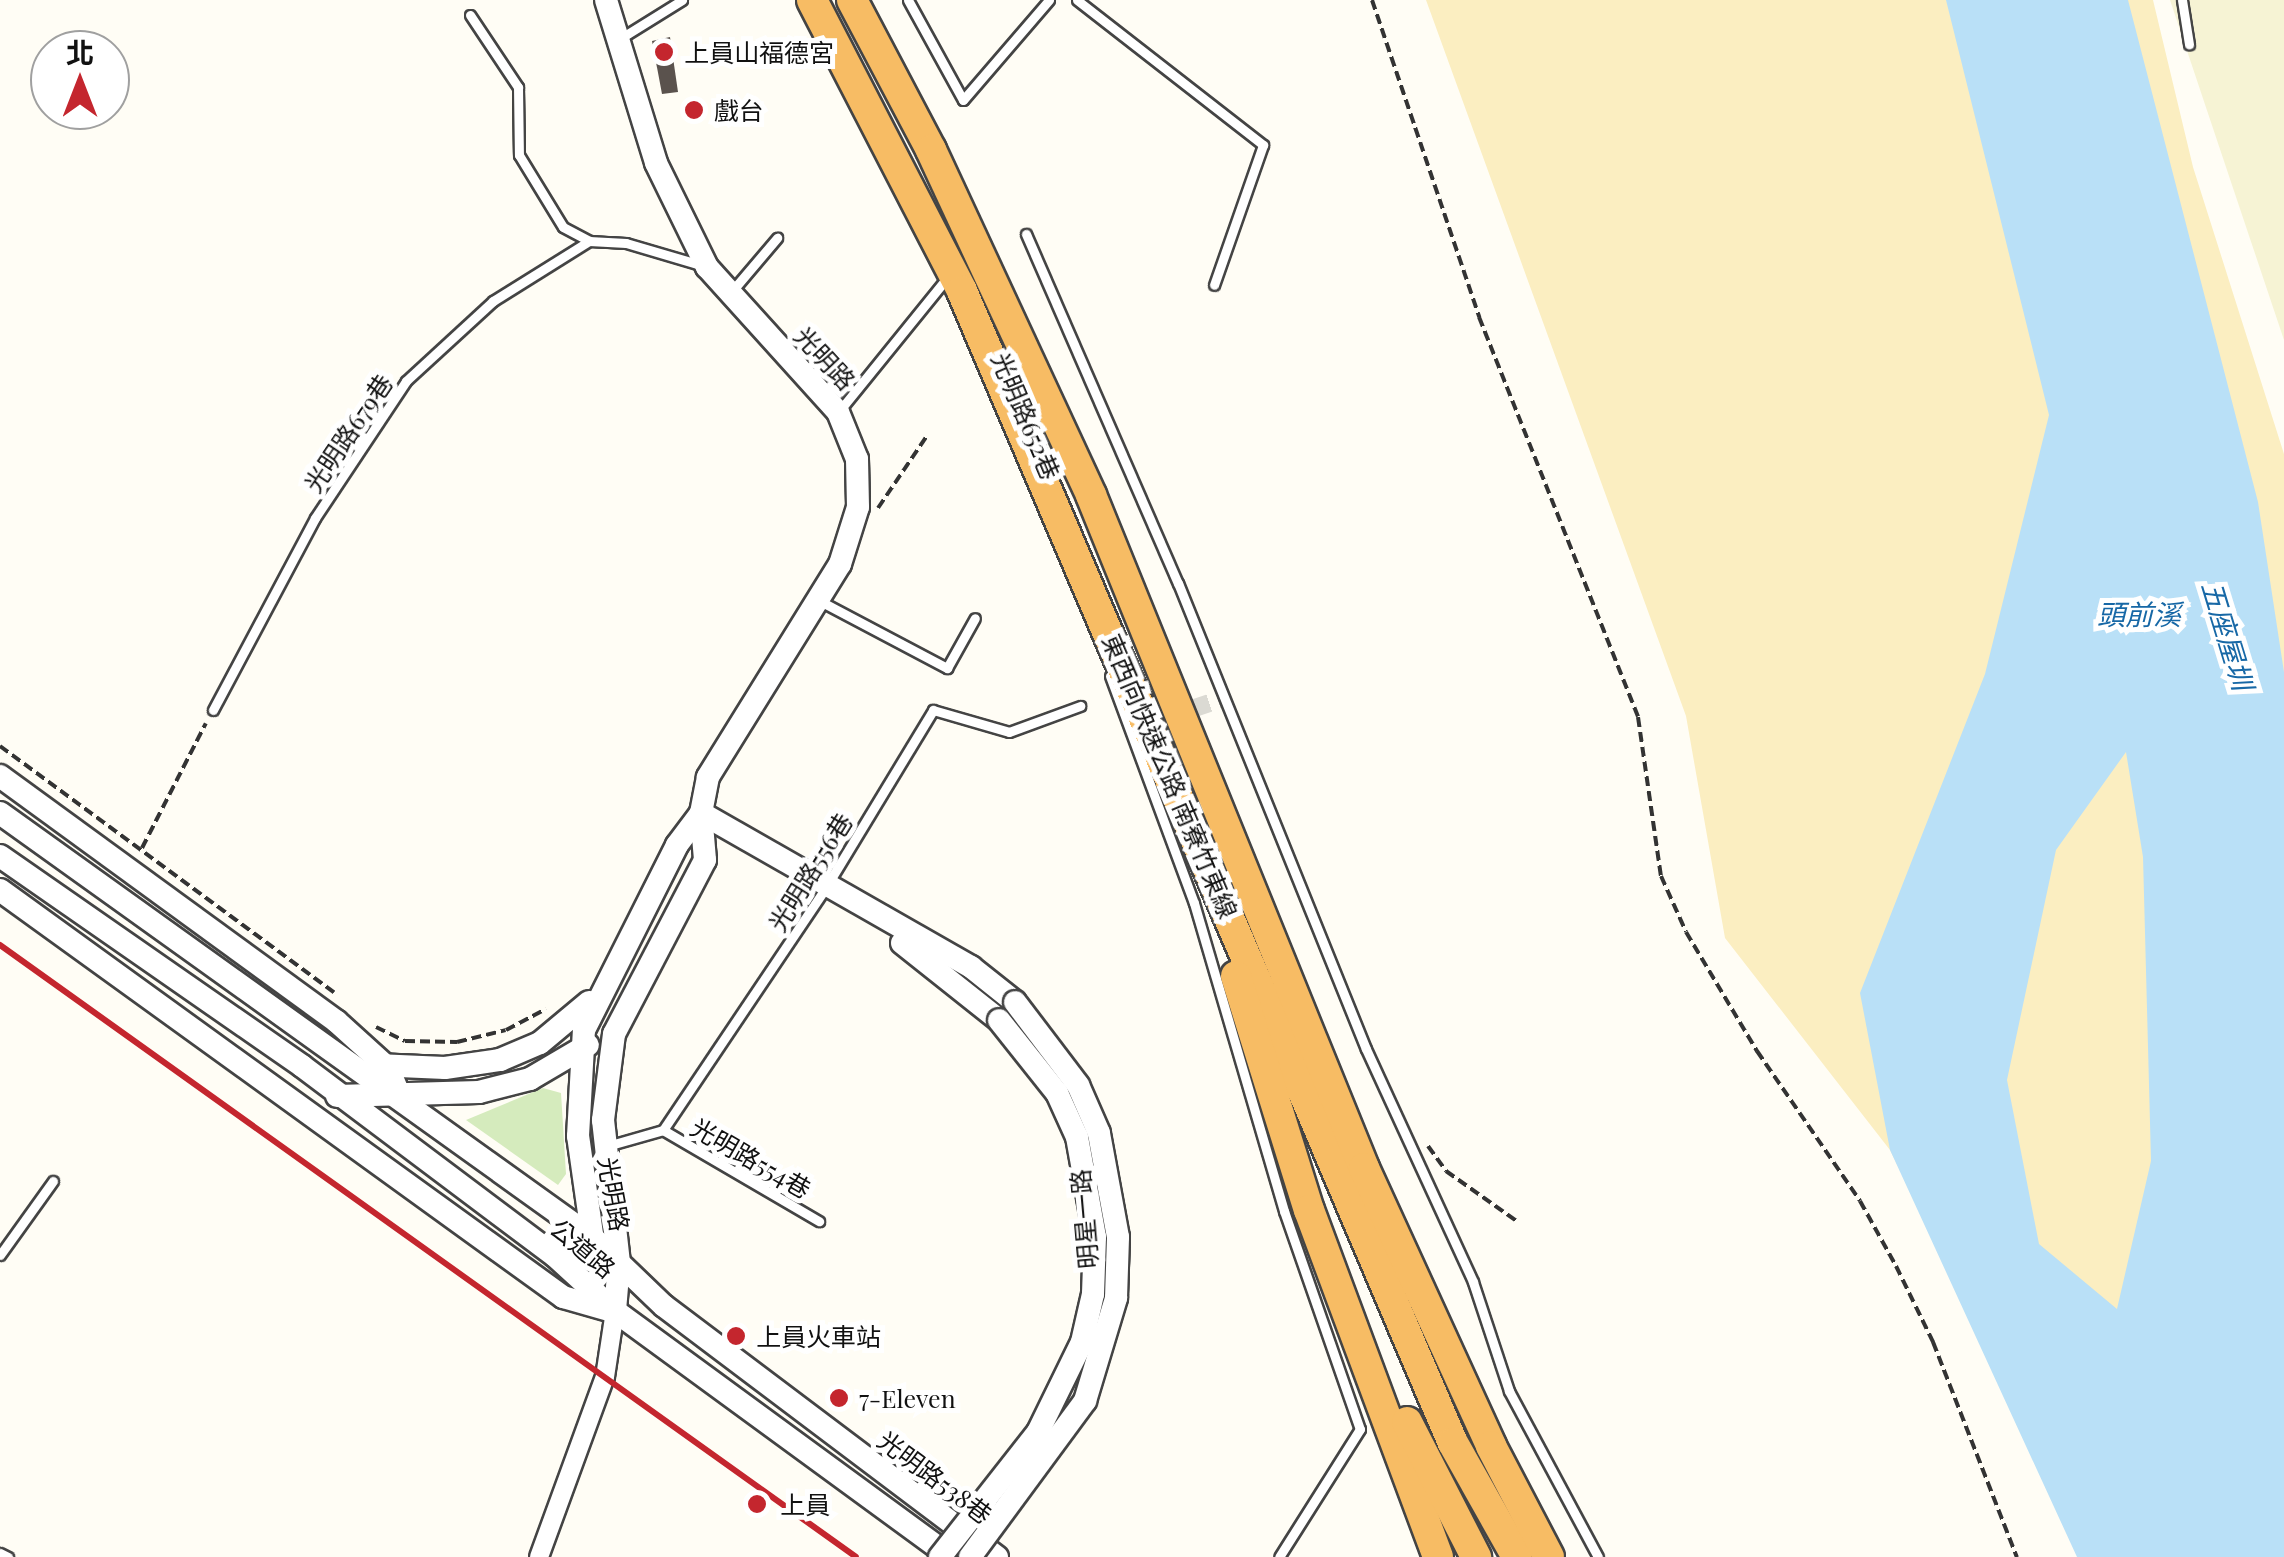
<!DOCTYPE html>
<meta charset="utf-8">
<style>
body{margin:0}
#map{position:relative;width:2284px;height:1557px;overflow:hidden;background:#fffdf5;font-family:"Playfair Display","Noto Sans TC",serif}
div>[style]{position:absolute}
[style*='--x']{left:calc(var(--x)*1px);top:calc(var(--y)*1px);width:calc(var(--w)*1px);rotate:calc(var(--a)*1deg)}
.farmland>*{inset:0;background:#f6f3d4}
.green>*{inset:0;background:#d5ebbd}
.sand>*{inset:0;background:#fbeec1}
.water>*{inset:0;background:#b9e0f7}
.building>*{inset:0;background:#5a524d}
.minor-tunnel>*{height:18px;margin-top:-9px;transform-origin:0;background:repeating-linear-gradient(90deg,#dbdad3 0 18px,transparent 0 27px)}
.path>*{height:4px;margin-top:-2px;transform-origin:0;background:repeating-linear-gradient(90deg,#333 0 10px,transparent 0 15px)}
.roads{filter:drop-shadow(2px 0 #444) drop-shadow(-2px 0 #444) drop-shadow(0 2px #444) drop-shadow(0 -2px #444)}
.service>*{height:9px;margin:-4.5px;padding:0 4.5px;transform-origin:4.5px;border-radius:4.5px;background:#fff}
.minor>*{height:18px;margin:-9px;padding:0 9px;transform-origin:9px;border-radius:9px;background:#fff}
.tertiary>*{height:22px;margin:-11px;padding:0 11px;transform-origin:11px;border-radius:11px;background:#fff}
.trunk>*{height:30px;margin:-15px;padding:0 15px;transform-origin:15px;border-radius:15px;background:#f7bc64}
.rail>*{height:6px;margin:-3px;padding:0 3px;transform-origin:3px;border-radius:3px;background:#c4262e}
.bridges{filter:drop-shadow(2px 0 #444) drop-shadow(-2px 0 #444) drop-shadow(0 2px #444) drop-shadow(0 -2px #444)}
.tertiary-bridge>*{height:22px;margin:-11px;padding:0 11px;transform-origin:11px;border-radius:11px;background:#fff}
.dots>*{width:28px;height:28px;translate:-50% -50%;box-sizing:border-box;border:5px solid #fff;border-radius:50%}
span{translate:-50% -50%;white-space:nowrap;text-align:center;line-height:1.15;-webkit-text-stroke:10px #fff;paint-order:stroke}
.poi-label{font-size:25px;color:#111}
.left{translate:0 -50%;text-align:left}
.street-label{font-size:25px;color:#111}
.water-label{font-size:28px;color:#1768a6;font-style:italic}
.north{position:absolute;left:30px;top:30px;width:100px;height:100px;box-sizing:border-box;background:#fff;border:2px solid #a0a0a0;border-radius:50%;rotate:0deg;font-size:28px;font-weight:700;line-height:40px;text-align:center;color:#111}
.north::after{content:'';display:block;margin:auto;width:35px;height:45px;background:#c4262e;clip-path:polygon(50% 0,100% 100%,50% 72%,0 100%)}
</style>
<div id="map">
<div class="farmland">
<div style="clip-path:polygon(2170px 0,2284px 0,2284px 340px,2232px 185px)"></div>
</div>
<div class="green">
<div style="clip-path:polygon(543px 1088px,561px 1093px,566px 1174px,558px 1185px,466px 1120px)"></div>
</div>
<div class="sand">
<div style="clip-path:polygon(1426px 0,2153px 0,2193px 167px,2284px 454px,2284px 1557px,2078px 1529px,1890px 1150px,1725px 938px,1686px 716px)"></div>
</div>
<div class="water">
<div style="clip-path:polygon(evenodd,1946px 0,2128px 0,2258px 502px,2284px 672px,2284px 1557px,2077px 1557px,1890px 1150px,1860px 993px,1985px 674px,2049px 415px,1946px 0,2126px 752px,2143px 857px,2151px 1161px,2117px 1309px,2039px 1244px,2007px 1080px,2056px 850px,2126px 752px)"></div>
</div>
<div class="building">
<div style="clip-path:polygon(670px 37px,678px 92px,662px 94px,652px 41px)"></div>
</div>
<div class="minor-tunnel">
<div style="--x:1141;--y:726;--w:88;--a:-18.6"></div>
</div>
<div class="path">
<div style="--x:1372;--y:0;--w:335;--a:71.3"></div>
<div style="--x:1479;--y:317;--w:430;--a:68.3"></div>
<div style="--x:1638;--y:717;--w:161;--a:81.8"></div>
<div style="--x:1661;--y:876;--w:61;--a:65.9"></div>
<div style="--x:1686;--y:932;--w:139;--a:59.2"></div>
<div style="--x:1757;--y:1051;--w:182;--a:55.5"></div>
<div style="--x:1860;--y:1201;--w:74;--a:61"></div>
<div style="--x:1896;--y:1266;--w:85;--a:64"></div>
<div style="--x:1933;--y:1342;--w:231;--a:68.7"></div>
<div style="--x:878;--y:508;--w:86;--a:-55.9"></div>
<div style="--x:0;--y:746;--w:415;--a:36.4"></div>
<div style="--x:142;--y:848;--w:140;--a:-62.9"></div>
<div style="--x:376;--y:1027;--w:32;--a:26"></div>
<div style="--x:405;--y:1041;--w:52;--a:1.1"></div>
<div style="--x:457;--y:1042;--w:50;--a:-13.8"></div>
<div style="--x:506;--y:1030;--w:45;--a:-27.7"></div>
<div style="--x:1428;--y:1146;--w:31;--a:54"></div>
<div style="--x:1446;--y:1171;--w:88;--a:35.3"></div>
</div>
<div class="roads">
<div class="service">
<div style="--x:908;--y:0;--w:114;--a:61.2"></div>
<div style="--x:963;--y:100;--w:132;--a:-49.3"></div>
<div style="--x:1077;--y:0;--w:236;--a:37.9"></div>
<div style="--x:1263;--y:145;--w:148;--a:109.3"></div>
<div style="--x:2182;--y:0;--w:45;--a:81"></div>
<div style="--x:470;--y:15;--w:87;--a:56.3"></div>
<div style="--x:518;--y:87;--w:68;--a:89.2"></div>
<div style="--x:519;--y:155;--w:84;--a:58.6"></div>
<div style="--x:563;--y:227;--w:30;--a:28"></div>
<div style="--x:589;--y:241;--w:37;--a:3"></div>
<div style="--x:626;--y:243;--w:81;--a:16.4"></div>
<div style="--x:621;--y:38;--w:72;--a:-31.9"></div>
<div style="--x:1026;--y:234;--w:381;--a:66.5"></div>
<div style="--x:1178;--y:583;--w:502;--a:68.03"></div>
<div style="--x:1366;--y:1049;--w:256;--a:65.3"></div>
<div style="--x:1473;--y:1282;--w:115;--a:71.7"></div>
<div style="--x:1509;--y:1391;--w:188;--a:61.8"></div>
<div style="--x:732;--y:291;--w:70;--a:-49.7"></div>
<div style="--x:840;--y:410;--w:170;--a:-51"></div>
<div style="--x:820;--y:601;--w:144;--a:27.8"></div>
<div style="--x:947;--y:668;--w:57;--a:-60.8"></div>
<div style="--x:1110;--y:676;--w:242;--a:69.7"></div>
<div style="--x:1194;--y:903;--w:321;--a:73.7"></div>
<div style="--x:1284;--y:1211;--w:231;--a:70.8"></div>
<div style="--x:1360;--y:1429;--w:151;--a:122.3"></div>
<div style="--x:213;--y:710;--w:217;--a:-62"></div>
<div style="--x:315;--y:518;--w:164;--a:-56.4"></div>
<div style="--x:406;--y:381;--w:118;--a:-42.6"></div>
<div style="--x:493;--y:301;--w:113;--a:-32"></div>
<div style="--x:663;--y:1130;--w:181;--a:30.3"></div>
<div style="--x:607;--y:1146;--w:58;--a:-15.9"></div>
<div style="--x:663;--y:1130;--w:293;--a:-56.1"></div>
<div style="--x:826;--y:887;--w:207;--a:-58.8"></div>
<div style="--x:933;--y:710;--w:79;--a:16.1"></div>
<div style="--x:1009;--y:732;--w:76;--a:-20.1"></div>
<div style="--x:0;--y:1255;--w:91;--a:-54.4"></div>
<div style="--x:0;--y:1553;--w:9;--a:27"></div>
</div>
<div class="minor">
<div style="--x:539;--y:1557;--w:192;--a:-69.9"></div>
<div style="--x:605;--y:1377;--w:67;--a:-81.4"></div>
</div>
<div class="tertiary">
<div style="--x:606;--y:0;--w:170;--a:72.9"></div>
<div style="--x:656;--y:163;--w:116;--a:63.9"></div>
<div style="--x:707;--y:267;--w:195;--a:47.9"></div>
<div style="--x:838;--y:412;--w:51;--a:68"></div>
<div style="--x:857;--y:459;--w:48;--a:88.8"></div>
<div style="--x:858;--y:507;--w:60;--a:107.5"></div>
<div style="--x:840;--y:564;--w:251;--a:121.8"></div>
<div style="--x:708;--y:777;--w:37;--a:101"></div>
<div style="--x:701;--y:813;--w:47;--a:85.1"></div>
<div style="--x:705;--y:860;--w:196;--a:117.6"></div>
<div style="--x:614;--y:1034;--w:87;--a:97.3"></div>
<div style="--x:603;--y:1120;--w:144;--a:83.6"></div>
<div style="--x:619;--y:1263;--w:48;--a:94.8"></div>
<div style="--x:0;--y:776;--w:416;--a:36.1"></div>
<div style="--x:336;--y:1021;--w:70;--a:42.1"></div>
<div style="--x:388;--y:1068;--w:34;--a:67"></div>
<div style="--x:0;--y:813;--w:730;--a:35.63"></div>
<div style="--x:593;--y:1238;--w:98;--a:43.8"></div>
<div style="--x:664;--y:1306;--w:417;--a:37"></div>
<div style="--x:701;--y:813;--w:311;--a:29.7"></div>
<div style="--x:971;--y:967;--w:56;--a:38.5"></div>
<div style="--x:0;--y:856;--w:368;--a:34.8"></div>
<div style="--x:302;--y:1066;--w:316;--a:36.9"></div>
<div style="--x:555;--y:1256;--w:81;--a:42.5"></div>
<div style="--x:615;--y:1311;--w:416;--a:36.2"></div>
<div style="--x:0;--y:890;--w:695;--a:35.86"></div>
<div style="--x:563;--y:1297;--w:51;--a:15.9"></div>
<div style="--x:902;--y:943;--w:124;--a:38.4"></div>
<div style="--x:376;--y:1065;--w:69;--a:2.5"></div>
<div style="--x:445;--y:1068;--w:56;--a:-8.3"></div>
<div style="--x:500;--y:1060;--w:43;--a:-23"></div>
<div style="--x:540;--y:1043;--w:64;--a:-39.9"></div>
<div style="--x:337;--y:1096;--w:142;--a:-1.6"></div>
<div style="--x:479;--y:1092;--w:53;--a:-14.3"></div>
<div style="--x:530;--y:1079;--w:67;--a:-30.4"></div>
<div style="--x:593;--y:1241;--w:106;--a:-98.1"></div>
<div style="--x:578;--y:1136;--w:106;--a:-86.8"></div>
<div style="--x:584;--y:1030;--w:207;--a:-63.3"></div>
<div style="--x:677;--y:845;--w:40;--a:-53"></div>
</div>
<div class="trunk">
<div style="--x:812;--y:0;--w:327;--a:62.7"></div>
<div style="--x:962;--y:291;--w:1252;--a:66.92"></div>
<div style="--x:1453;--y:1443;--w:131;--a:60.7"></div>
<div style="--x:852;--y:0;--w:170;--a:62.2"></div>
<div style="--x:931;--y:150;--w:380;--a:65.1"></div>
<div style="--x:1091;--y:495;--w:726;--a:67.92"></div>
<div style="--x:1364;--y:1168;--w:306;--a:65.4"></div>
<div style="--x:1491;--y:1446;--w:125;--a:62.4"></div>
<div style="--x:1236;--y:976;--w:245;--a:72.7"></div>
<div style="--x:1309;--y:1210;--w:370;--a:69.6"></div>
<div style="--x:1407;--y:1422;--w:152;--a:62.9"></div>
</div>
</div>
<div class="rail">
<div style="--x:0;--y:945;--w:1052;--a:35.56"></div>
</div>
<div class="bridges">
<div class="tertiary-bridge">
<div style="--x:940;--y:1557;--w:159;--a:-51.9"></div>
<div style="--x:1038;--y:1432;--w:100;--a:-63.9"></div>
<div style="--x:1082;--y:1342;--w:49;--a:-77.1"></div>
<div style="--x:1093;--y:1294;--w:57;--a:-88"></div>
<div style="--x:1095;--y:1237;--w:102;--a:-100.2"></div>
<div style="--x:1077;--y:1137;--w:48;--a:-114.4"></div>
<div style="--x:1057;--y:1093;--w:93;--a:-128.5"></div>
<div style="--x:970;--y:1557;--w:194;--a:-53.6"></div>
<div style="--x:1085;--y:1401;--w:108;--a:-73.2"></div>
<div style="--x:1116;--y:1298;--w:61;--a:-88.1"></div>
<div style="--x:1118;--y:1237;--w:106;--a:-100.4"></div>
<div style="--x:1099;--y:1133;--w:52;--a:-113.6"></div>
<div style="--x:1078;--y:1085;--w:104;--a:-127.2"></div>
</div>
</div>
<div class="dots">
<div style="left:664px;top:52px;background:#c4262e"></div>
<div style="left:694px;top:110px;background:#c4262e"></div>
<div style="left:736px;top:1336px;background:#c4262e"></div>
<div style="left:839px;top:1398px;background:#c4262e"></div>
<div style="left:757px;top:1504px;background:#c4262e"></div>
</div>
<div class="poi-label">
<span class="left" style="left:684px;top:52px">上員山福德宮</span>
<span class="left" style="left:714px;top:110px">戲台</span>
<span class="left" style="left:756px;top:1336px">上員火車站</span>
<span class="left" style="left:859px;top:1398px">7-Eleven</span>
<span class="left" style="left:780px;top:1504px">上員</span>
</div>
<div class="street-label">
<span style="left:825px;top:358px;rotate:47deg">光明路</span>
<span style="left:1026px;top:416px;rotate:67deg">光明路652巷</span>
<span style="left:348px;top:433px;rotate:-56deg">光明路679巷</span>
<span style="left:1170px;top:776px;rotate:67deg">東西向快速公路 南寮竹東線</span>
<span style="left:810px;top:872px;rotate:-58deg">光明路556巷</span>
<span style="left:751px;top:1158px;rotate:30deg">光明路554巷</span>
<span style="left:614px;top:1194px;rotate:80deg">光明路</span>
<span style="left:1084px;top:1219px;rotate:-95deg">明星一路</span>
<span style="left:583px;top:1248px;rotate:40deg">公道路</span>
<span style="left:935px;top:1477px;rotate:37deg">光明路538巷</span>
</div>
<div class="water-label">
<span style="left:2139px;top:614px">頭前溪</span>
<span style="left:2228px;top:635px;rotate:73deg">五座屋圳</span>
</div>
<div class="north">北</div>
</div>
